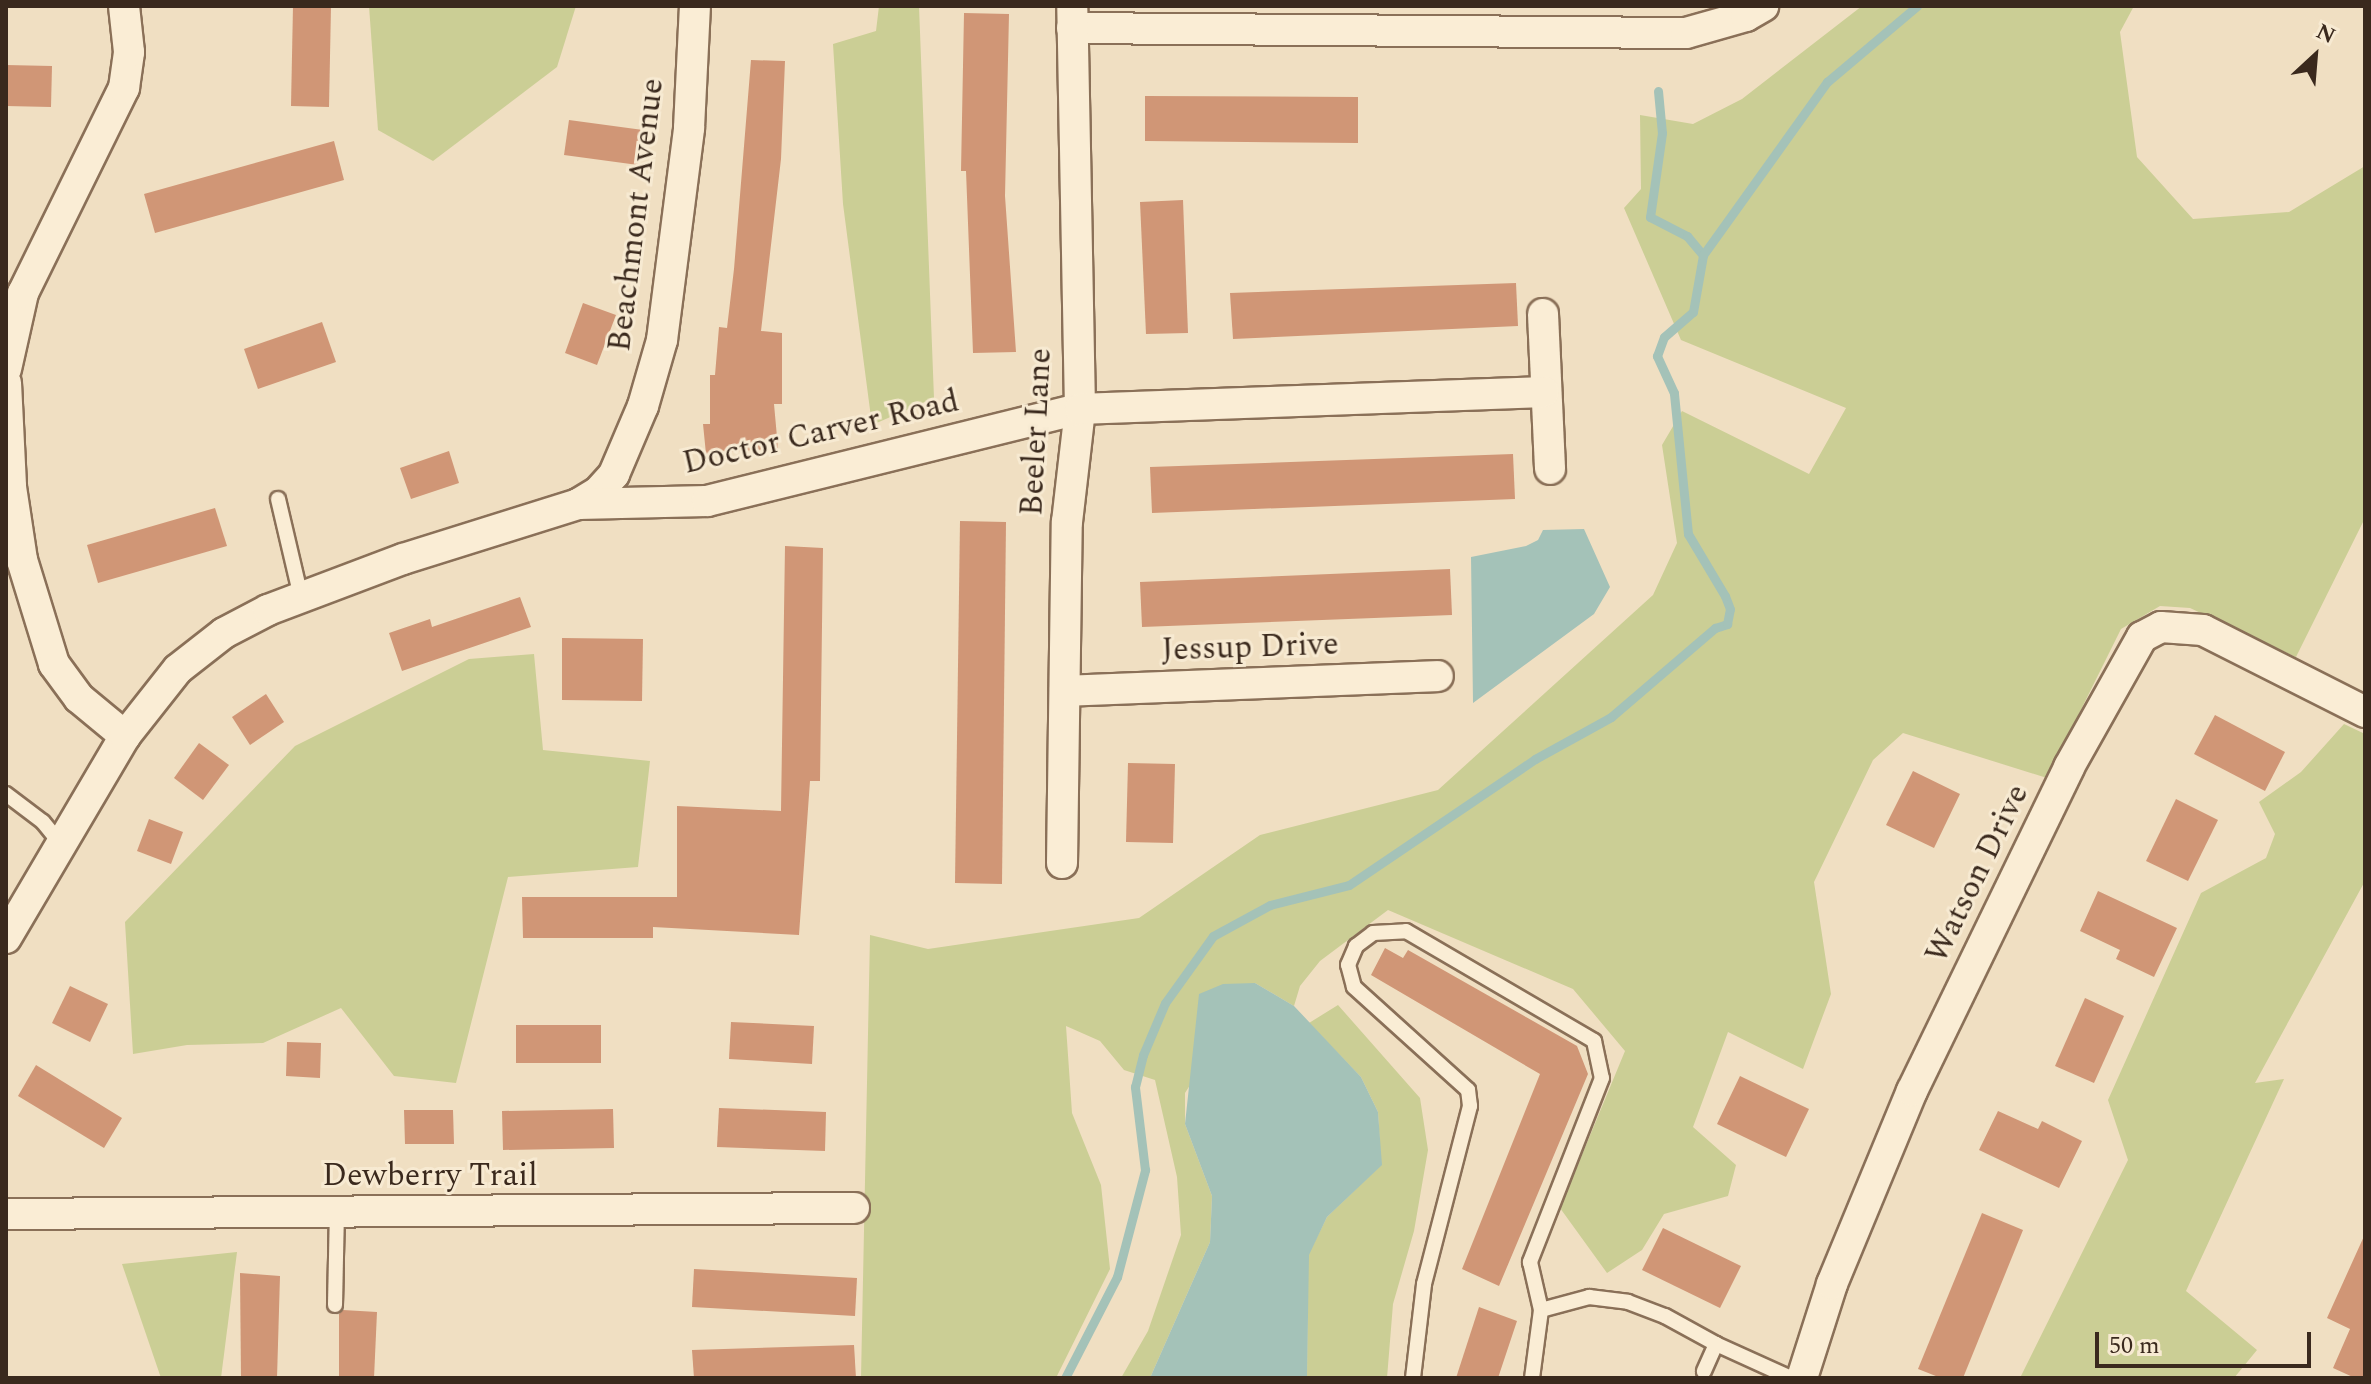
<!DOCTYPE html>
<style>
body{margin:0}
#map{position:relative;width:2371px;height:1384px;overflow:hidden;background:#f0dfc2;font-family:Spectral,serif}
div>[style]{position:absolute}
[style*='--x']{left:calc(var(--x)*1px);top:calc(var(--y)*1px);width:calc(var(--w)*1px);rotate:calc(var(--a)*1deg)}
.green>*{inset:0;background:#cbce95}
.water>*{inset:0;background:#a4c2b8}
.stream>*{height:9px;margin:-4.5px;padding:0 4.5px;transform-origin:4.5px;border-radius:4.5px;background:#a4c2b8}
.building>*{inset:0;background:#d09676}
.roads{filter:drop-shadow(2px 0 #8a7058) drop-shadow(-2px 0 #8a7058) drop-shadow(0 2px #8a7058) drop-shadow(0 -2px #8a7058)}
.lane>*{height:14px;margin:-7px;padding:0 7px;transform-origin:7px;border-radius:7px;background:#faedd5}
.street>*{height:30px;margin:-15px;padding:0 15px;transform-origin:15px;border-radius:15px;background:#faedd5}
span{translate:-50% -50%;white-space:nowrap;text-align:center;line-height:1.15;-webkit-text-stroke:6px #f7ead2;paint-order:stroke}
.street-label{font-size:32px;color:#3a291d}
.frame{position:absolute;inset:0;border:8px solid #3a291d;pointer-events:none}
.north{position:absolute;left:2275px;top:16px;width:80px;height:80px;-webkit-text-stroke:6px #f7ead2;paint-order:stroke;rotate:26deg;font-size:22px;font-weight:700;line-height:32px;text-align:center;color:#3a291d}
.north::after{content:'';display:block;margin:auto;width:28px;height:36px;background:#3a291d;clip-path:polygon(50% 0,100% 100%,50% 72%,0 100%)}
.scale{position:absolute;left:2095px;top:1332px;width:216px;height:36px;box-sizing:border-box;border:4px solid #3a291d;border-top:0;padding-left:10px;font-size:24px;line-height:28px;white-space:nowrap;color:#3a291d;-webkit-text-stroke:6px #f7ead2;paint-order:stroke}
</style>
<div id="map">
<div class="green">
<div style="clip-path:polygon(369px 6px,576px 6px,557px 67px,433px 161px,378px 130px)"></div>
<div style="clip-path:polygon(879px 6px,919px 6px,934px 398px,872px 425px,843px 204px,833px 44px,876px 31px)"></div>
<div style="clip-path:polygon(1862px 6px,2134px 6px,2120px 32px,2137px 157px,2193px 219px,2289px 212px,2365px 166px,2365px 518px,2296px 657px,2190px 608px,2160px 606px,2121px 629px,2047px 778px,1903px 733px,1873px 760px,1814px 882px,1831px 994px,1803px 1069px,1728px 1032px,1693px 1127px,1736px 1165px,1728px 1196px,1664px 1214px,1642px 1250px,1607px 1273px,1560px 1208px,1625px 1051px,1573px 989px,1388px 910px,1320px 961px,1300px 986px,1294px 1006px,1255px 983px,1185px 1093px,1185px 1124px,1212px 1196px,1210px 1242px,1150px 1378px,1121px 1378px,1148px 1331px,1181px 1235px,1177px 1177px,1155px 1080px,1124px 1070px,1100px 1041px,1066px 1026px,1072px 1113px,1101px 1185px,1110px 1269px,1056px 1378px,861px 1378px,870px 935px,928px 949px,1139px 918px,1260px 835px,1438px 790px,1653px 595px,1677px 543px,1662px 445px,1682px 411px,1809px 474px,1846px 408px,1681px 340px,1624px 208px,1641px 189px,1640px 115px,1693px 124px,1742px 99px)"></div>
<div style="clip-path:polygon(534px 654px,543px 750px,650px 761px,638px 867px,508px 877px,456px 1083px,394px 1076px,341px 1008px,263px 1043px,187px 1045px,133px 1054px,125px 922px,295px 746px,469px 659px)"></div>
<div style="clip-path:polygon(2344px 724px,2365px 734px,2365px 881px,2255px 1083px,2284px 1079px,2186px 1291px,2257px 1350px,2234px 1378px,2020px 1378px,2128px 1160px,2108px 1100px,2201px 893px,2266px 858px,2275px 834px,2259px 802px,2301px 772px)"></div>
<div style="clip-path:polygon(1338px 1005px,1420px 1098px,1428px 1150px,1414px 1231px,1393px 1304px,1387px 1378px,1307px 1378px,1308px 1255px,1327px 1217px,1381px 1165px,1378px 1112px,1361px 1077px,1309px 1023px)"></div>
<div style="clip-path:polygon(237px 1252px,221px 1378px,161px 1378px,122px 1264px)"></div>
</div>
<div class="water">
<div style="clip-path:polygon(1584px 529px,1610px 587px,1594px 614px,1473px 703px,1471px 557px,1526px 546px,1538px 540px,1543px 530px)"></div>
<div style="clip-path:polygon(1255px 983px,1294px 1006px,1361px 1077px,1378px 1112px,1382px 1165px,1327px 1217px,1309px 1255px,1307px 1378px,1150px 1378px,1210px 1242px,1212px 1196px,1185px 1124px,1199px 994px,1223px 984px)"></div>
</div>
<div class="stream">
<div style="--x:1658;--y:91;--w:42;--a:84.6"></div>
<div style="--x:1662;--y:133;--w:85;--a:98.1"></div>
<div style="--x:1650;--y:217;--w:42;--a:27.2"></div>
<div style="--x:1687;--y:236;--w:25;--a:50"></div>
<div style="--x:1065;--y:1378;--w:114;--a:-62.8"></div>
<div style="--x:1117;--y:1277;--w:111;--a:-75.3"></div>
<div style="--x:1145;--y:1170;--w:84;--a:-96.9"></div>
<div style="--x:1135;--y:1087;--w:33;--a:-76"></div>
<div style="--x:1143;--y:1055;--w:56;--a:-67.1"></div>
<div style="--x:1165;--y:1003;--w:82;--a:-54.4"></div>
<div style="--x:1213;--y:936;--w:65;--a:-28.5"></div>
<div style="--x:1270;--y:905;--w:81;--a:-14.2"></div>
<div style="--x:1349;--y:885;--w:225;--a:-34.1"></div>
<div style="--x:1535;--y:759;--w:87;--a:-28.9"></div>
<div style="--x:1611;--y:717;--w:137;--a:-40.6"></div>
<div style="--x:1715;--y:628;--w:13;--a:-18"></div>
<div style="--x:1727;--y:624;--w:15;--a:-79"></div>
<div style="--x:1730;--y:609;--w:14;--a:-111"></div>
<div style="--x:1725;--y:596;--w:72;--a:-120.8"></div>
<div style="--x:1688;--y:534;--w:142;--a:-95.7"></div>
<div style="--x:1674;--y:393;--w:41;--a:-114.7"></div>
<div style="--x:1657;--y:356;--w:20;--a:-70"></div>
<div style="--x:1664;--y:337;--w:38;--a:-41"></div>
<div style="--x:1693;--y:312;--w:58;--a:-80"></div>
<div style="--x:1703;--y:255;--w:213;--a:-54.4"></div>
<div style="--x:1827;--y:82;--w:118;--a:-40.2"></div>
</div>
<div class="building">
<div style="clip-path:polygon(293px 6px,331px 6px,329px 107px,291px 106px)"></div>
<div style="clip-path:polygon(964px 13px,1009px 14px,1005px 196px,1016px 352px,973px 353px,966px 171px,961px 171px)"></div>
<div style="clip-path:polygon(751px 60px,785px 61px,781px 159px,761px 331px,782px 333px,782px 404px,774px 404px,778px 448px,706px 454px,703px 424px,710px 424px,710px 375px,715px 375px,719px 327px,727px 328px,734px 269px)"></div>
<div style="clip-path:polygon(6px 65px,52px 66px,51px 107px,6px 106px)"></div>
<div style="clip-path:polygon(1145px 96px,1358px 97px,1358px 143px,1145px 141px)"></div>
<div style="clip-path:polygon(569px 120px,643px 130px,638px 165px,564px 155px)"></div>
<div style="clip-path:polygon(334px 141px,344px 180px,155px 233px,144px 194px)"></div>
<div style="clip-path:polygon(1183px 200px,1188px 333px,1146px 334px,1140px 202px)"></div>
<div style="clip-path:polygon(1516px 283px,1518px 326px,1233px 339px,1230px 293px)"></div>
<div style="clip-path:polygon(583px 303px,616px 315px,597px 365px,565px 353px)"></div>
<div style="clip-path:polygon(322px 322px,336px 362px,258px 389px,244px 349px)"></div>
<div style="clip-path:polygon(449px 451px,459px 483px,411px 499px,400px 468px)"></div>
<div style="clip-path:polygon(1513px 454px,1515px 499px,1152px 513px,1150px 467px)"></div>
<div style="clip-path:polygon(215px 508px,227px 546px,98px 583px,87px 545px)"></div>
<div style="clip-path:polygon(960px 521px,1006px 522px,1002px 884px,955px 883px)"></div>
<div style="clip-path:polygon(785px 546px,823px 548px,820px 781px,810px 781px,799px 935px,653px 927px,653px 938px,523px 938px,522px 897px,677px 897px,677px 806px,781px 811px)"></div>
<div style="clip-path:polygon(1450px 569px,1452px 615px,1142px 627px,1140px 582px)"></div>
<div style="clip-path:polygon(520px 597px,531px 627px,402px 671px,389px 633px,430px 619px,432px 627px)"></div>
<div style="clip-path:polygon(562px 638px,643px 639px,642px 701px,562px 700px)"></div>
<div style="clip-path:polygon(266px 694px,284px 722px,250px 745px,232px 717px)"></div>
<div style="clip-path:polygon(2215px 715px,2285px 752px,2265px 791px,2194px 754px)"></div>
<div style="clip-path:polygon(199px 743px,229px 765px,203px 800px,174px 778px)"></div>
<div style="clip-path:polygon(1128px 763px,1175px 764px,1173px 843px,1126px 842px)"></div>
<div style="clip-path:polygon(1913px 771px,1960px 794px,1934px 848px,1886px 825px)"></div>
<div style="clip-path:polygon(2176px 799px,2218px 820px,2188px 881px,2146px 861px)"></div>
<div style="clip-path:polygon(149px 819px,183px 832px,171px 864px,137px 851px)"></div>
<div style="clip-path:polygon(2098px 891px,2177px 928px,2154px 977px,2116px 959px,2120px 950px,2080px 931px)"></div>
<div style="clip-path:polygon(1385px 948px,1403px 958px,1408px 950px,1577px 1046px,1588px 1074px,1499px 1286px,1462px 1269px,1540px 1074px,1371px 975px)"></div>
<div style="clip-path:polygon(70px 986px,108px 1004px,90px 1042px,52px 1023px)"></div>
<div style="clip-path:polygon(2085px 998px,2124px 1016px,2094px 1083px,2055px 1066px)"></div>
<div style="clip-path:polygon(731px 1022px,814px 1026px,812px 1064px,729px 1059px)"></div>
<div style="clip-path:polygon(516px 1025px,601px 1025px,601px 1063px,516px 1063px)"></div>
<div style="clip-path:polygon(287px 1042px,321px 1043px,320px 1078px,286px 1076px)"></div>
<div style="clip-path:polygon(36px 1065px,122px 1118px,104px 1148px,18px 1096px)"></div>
<div style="clip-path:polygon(1740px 1076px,1809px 1109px,1786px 1157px,1717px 1124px)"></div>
<div style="clip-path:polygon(719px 1108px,826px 1112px,825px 1151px,717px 1147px)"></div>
<div style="clip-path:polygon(613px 1109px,614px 1148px,503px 1150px,502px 1111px)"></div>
<div style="clip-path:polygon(404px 1110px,453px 1110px,454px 1144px,405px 1144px)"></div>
<div style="clip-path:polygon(1998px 1111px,2038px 1129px,2042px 1121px,2082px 1141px,2059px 1188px,1979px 1150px)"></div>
<div style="clip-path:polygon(1982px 1213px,2023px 1230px,1963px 1378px,1941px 1378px,1918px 1369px)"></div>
<div style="clip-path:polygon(1663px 1228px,1741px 1266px,1720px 1308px,1642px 1270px)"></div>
<div style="clip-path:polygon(2365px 1234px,2365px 1378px,2355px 1378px,2333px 1368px,2350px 1329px,2327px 1318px)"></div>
<div style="clip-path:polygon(694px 1269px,857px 1278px,855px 1316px,692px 1307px)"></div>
<div style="clip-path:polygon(240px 1273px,280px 1276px,277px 1378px,241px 1378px)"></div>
<div style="clip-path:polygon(1479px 1307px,1517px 1321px,1498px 1378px,1456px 1378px)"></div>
<div style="clip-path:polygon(343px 1310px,377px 1312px,374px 1378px,339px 1378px,339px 1314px)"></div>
<div style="clip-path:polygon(854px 1345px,856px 1378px,694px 1378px,692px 1350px)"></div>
</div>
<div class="roads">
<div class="lane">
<div style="--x:278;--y:499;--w:101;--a:76.8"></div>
<div style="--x:6;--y:794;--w:46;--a:37.1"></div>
<div style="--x:43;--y:822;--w:28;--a:51"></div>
<div style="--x:335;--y:1305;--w:92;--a:-88.8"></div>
<div style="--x:1541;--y:1310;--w:50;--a:-15.2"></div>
<div style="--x:1589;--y:1297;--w:39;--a:7"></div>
<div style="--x:1628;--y:1302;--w:40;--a:21"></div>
<div style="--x:1665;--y:1316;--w:58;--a:28.8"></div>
<div style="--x:1716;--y:1344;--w:30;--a:114"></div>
<div style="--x:1716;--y:1344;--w:82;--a:24.4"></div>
<div style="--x:1413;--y:1378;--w:95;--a:-83.3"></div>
<div style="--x:1424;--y:1284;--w:184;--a:-75.5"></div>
<div style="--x:1470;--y:1106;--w:16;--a:-97"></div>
<div style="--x:1468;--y:1090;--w:154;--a:-137.9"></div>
<div style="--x:1354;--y:987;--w:23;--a:-105"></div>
<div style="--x:1348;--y:965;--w:21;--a:-67"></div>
<div style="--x:1356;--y:946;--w:21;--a:-37"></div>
<div style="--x:1373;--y:933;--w:33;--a:-3"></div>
<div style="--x:1406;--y:931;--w:218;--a:30.3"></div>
<div style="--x:1594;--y:1041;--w:38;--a:78"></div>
<div style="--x:1602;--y:1078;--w:198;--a:111.4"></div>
<div style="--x:1530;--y:1262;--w:49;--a:77.1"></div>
<div style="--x:1541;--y:1310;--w:69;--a:97.5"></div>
</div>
<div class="street">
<div style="--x:1072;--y:28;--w:614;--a:0.47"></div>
<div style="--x:1686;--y:33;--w:62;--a:-15.8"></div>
<div style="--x:1746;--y:16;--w:20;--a:-30"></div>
<div style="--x:1543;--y:314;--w:155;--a:87.4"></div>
<div style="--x:6;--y:369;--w:78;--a:-77.4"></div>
<div style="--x:23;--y:293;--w:229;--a:-63.8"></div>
<div style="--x:124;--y:88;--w:36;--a:-82"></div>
<div style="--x:129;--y:52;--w:46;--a:-96.2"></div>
<div style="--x:6;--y:383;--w:104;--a:87.2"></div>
<div style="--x:11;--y:487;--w:74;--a:81.4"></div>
<div style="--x:22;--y:560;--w:109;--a:72.9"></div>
<div style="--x:54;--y:664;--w:42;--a:53.7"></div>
<div style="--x:79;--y:698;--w:60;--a:39.6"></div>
<div style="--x:578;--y:504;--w:23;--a:-31"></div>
<div style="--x:598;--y:492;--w:24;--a:-48"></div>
<div style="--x:614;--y:474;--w:74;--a:-66.9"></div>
<div style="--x:643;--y:406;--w:69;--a:-73.9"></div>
<div style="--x:662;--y:340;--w:214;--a:-82.7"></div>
<div style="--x:689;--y:128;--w:122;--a:-87.2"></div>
<div style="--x:1065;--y:691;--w:373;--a:-2.3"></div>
<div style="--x:1062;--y:863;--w:341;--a:-89.2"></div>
<div style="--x:1067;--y:522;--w:114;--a:-83.4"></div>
<div style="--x:1080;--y:409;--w:403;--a:-91.1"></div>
<div style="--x:6;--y:938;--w:234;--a:-59.5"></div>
<div style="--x:125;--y:736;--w:85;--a:-51.7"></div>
<div style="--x:178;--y:669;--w:58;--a:-38"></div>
<div style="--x:224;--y:633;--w:50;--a:-27.6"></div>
<div style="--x:268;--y:610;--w:144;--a:-20.7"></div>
<div style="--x:403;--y:559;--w:183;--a:-17.4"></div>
<div style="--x:578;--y:504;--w:129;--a:-1.3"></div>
<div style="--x:707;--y:501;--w:384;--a:-13.9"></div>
<div style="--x:1080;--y:409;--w:464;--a:-2.1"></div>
<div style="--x:6;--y:1214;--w:848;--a:-0.41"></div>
<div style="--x:1802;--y:1378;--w:99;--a:-72.3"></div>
<div style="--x:1832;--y:1284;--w:209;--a:-67.5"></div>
<div style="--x:1912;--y:1091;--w:360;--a:-64.1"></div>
<div style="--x:2069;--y:767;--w:149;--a:-60.7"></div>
<div style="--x:2142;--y:637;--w:21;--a:-28"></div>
<div style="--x:2161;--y:627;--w:42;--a:4.1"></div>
<div style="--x:2203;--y:630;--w:182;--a:26.8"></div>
</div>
</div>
<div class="street-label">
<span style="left:637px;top:215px;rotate:-83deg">Beachmont Avenue</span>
<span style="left:1037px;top:432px;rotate:-87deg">Beeler Lane</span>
<span style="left:821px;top:433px;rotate:-13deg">Doctor Carver Road</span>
<span style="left:1250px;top:648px;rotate:-2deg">Jessup Drive</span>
<span style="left:1978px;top:874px;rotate:-64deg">Watson Drive</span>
<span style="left:430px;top:1176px">Dewberry Trail</span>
</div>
<div class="frame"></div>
<div class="north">N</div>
<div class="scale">50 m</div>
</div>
